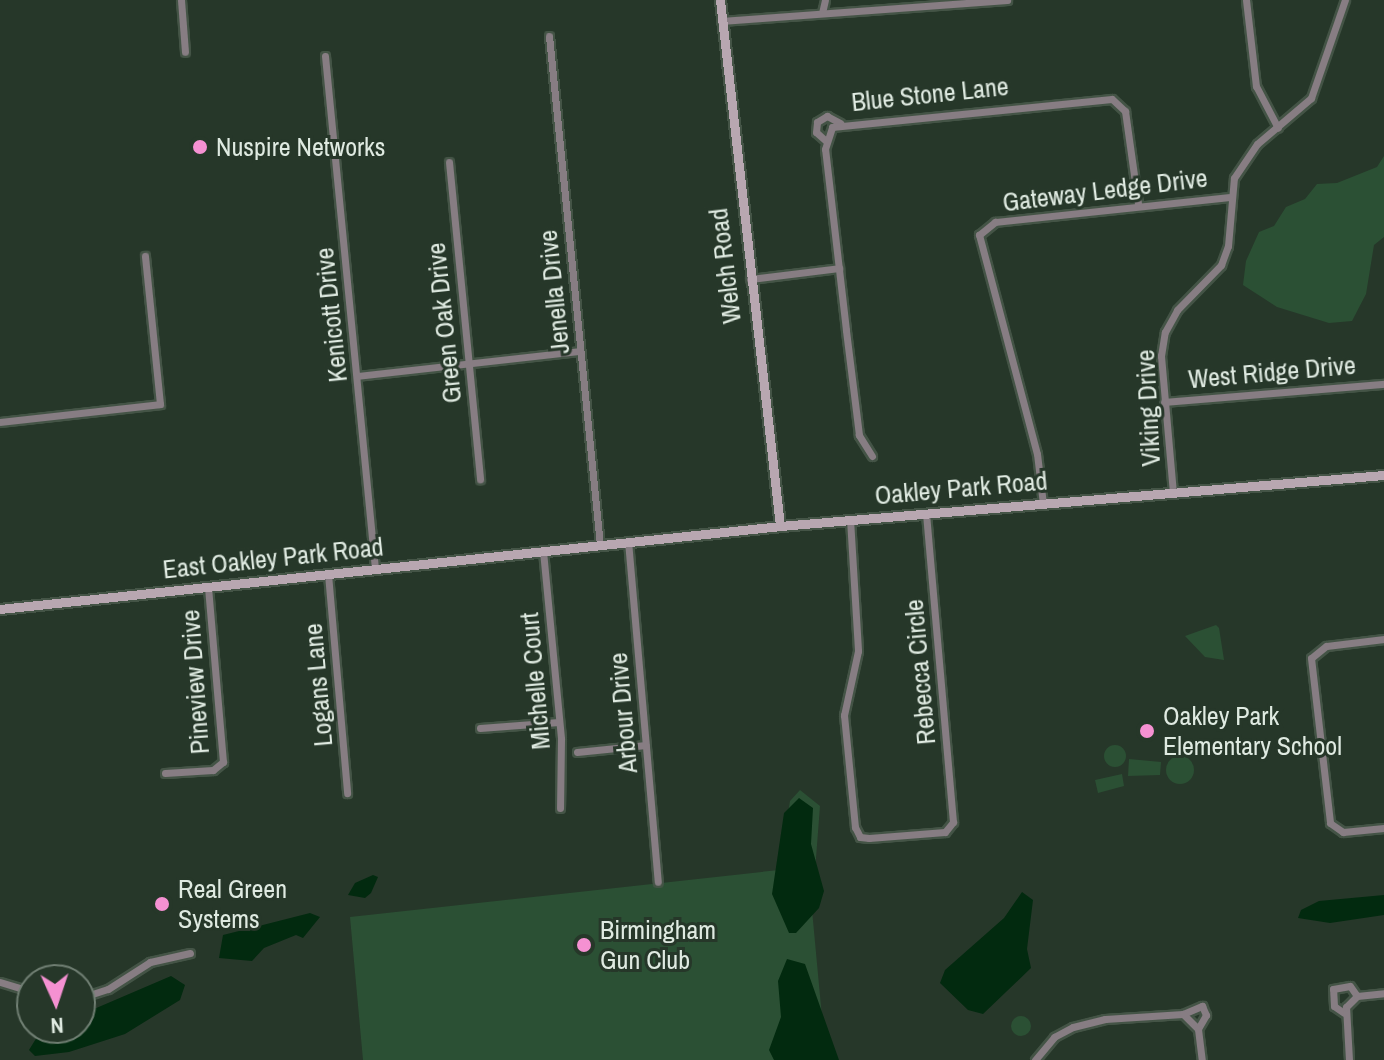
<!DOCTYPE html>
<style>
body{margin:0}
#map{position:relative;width:1384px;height:1060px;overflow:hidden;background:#263729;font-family:"Archivo Narrow",sans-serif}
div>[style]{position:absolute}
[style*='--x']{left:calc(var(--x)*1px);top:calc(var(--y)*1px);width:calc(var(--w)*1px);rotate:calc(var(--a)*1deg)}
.green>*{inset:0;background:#2b5034}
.round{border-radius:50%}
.water>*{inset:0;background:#022a0f}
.roads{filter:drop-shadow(2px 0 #445446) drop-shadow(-2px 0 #445446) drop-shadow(0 2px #445446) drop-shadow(0 -2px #445446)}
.street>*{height:7px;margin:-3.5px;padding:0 3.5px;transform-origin:3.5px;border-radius:3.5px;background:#877d83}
.secondary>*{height:9px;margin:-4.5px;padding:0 4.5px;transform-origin:4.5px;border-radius:4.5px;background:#b8a7b1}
.dots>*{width:22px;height:22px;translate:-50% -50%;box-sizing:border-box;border:4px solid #263729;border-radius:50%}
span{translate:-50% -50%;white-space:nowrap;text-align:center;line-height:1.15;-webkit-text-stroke:6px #263729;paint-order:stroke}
.street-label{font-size:26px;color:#dfeae1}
.poi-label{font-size:26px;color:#dfeae1}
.left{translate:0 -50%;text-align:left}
.north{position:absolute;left:16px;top:964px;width:80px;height:80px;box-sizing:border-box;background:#263729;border:2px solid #707f73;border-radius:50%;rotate:177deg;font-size:22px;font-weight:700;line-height:32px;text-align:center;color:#dfeae1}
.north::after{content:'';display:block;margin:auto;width:28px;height:36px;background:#f591d2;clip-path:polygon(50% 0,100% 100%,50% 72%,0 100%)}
</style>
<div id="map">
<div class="green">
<div style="clip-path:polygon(1384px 156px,1384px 237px,1374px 245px,1366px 294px,1352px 321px,1329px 323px,1277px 307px,1243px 285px,1246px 261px,1259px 232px,1274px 226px,1286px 207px,1305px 199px,1317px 184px,1337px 183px,1377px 167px)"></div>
<div style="clip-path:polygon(1216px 625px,1219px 628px,1224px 660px,1205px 657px,1185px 636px)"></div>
<div class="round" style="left:1104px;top:745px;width:22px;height:22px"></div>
<div class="round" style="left:1166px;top:756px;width:28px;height:28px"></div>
<div style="clip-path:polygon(1129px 759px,1161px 762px,1160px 775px,1128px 776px)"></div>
<div style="clip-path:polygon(1122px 774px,1124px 786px,1098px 793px,1095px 780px)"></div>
<div style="clip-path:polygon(800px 790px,820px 806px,812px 910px,826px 1060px,363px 1060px,350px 917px,779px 870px,790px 801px)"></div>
<div class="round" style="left:1011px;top:1016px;width:20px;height:20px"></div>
</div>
<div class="water">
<div style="clip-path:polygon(799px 798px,813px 808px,811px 844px,824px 891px,819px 908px,796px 933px,789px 933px,772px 894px,784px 813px)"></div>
<div style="clip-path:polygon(373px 875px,378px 877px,371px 893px,365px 898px,348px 895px,355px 883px)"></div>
<div style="clip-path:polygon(1022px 892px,1033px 900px,1027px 949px,1031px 968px,983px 1014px,968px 1010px,940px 983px,945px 970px,1004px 918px)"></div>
<div style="clip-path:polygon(1384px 895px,1384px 915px,1330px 923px,1298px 918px,1301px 910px,1319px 901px)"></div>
<div style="clip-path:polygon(310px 913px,320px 917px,303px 938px,296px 935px,264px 948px,252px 961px,219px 958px,223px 935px)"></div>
<div style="clip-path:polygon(787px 959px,805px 964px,839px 1060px,774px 1060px,769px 1050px,781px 1017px,778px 981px)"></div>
<div style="clip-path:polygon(171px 976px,185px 985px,180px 1000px,125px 1034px,69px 1052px,35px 1056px,29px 1050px,37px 1037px,56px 1028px,80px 1028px,80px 1015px)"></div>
</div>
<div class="roads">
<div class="street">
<div style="--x:181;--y:0;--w:52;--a:85.6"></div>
<div style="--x:1246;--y:0;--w:87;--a:83.4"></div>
<div style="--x:1256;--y:86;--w:47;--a:62.4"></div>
<div style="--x:822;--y:13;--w:13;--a:-77"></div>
<div style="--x:721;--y:21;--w:287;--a:-4.2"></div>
<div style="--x:549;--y:36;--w:512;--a:84.28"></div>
<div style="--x:325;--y:56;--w:515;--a:84.43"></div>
<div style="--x:826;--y:141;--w:13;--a:-138"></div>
<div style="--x:816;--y:132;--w:10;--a:-84"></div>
<div style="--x:817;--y:122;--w:12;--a:-31"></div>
<div style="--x:827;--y:116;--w:15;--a:28"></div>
<div style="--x:449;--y:162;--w:319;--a:84.4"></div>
<div style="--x:750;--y:279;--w:90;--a:-7"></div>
<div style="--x:357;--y:376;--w:224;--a:-6.4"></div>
<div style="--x:1164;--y:402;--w:221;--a:-4.7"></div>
<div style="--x:0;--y:422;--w:161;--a:-6.4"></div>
<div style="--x:160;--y:404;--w:149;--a:-95.8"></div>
<div style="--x:872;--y:456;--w:25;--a:-122"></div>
<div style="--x:859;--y:435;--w:106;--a:-97.1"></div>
<div style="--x:846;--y:330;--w:182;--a:-96.6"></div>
<div style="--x:825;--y:149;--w:23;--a:-72"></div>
<div style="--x:832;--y:127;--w:281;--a:-5.7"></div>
<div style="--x:1112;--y:99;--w:18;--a:43"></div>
<div style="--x:1125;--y:111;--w:94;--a:82"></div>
<div style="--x:1173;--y:493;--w:138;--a:-95"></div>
<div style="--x:1161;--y:356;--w:24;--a:-81"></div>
<div style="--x:1165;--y:332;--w:25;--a:-61"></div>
<div style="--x:1177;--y:310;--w:63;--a:-45.6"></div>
<div style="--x:1221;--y:265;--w:20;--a:-70"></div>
<div style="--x:1228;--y:246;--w:68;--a:-85"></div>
<div style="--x:1234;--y:178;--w:41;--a:-55.9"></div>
<div style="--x:1257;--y:144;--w:71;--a:-40.4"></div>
<div style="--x:1311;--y:98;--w:104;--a:-70.9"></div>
<div style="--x:1043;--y:504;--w:50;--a:-96.8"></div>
<div style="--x:1037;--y:454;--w:227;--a:-104.8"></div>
<div style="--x:979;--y:235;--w:21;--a:-39"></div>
<div style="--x:995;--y:222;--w:235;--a:-6.1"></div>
<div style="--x:850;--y:519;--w:132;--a:86.5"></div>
<div style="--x:858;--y:651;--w:66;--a:102.3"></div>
<div style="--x:844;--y:715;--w:113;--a:84.4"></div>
<div style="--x:855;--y:827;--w:11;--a:63"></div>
<div style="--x:860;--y:837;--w:9;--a:6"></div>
<div style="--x:869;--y:838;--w:76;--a:-4.5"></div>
<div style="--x:945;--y:832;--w:13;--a:-51"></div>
<div style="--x:953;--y:822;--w:310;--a:-95"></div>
<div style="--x:628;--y:541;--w:342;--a:85"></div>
<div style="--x:543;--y:551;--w:189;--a:84.5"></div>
<div style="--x:561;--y:739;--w:69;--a:90.8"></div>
<div style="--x:328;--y:574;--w:220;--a:85"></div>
<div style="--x:1384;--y:639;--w:58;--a:173.1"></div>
<div style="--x:1326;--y:646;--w:19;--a:141"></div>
<div style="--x:1311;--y:658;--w:166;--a:83.4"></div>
<div style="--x:1330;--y:823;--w:16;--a:35"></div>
<div style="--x:1343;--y:832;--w:41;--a:-5.6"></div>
<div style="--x:480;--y:728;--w:79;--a:-4.3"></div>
<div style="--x:577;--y:752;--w:69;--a:-5.8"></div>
<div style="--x:165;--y:773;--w:48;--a:-3.6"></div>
<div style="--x:213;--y:770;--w:13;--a:-39"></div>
<div style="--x:223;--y:762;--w:176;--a:-94.9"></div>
<div style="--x:0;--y:982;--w:34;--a:17"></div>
<div style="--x:80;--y:998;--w:29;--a:-18"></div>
<div style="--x:108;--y:989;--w:50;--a:-32.7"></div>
<div style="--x:150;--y:962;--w:41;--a:-12.7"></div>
<div style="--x:1344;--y:1013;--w:12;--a:-145"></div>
<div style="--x:1334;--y:1006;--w:17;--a:-93"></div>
<div style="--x:1333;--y:989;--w:17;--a:-10"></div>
<div style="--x:1350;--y:986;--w:12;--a:55"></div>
<div style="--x:1183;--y:1014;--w:21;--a:-23"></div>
<div style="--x:1202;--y:1006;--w:10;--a:66"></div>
<div style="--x:1206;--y:1015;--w:16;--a:120"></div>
<div style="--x:1035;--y:1060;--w:30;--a:-50"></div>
<div style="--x:1054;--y:1037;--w:21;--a:-28"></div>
<div style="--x:1073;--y:1027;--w:33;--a:-14"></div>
<div style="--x:1105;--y:1019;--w:78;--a:-3.7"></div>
<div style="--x:1183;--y:1014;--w:21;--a:45"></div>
<div style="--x:1198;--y:1029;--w:31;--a:83"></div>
<div style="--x:1349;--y:1060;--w:53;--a:-93.2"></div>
<div style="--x:1346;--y:1007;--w:16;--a:-45"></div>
<div style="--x:1357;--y:996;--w:27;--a:-6"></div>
</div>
<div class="secondary">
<div style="--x:720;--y:0;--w:529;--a:83.49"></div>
<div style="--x:0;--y:609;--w:784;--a:-6.07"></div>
<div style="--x:780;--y:526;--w:606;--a:-4.83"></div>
</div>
</div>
<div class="dots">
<div style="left:200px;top:147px;background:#f591d2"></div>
<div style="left:1147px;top:731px;background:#f591d2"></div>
<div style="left:162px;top:904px;background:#f591d2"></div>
<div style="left:584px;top:945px;background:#f591d2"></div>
</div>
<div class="street-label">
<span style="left:930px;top:94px;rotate:-6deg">Blue Stone Lane</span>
<span style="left:1105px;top:190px;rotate:-7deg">Gateway Ledge Drive</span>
<span style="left:725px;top:266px;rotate:-97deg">Welch Road</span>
<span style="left:554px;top:292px;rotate:-96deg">Jenella Drive</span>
<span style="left:331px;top:315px;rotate:-96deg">Kenicott Drive</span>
<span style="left:444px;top:323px;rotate:-96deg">Green Oak Drive</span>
<span style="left:1272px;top:372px;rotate:-5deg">West Ridge Drive</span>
<span style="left:1148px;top:408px;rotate:-93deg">Viking Drive</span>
<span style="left:961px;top:488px;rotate:-5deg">Oakley Park Road</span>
<span style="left:273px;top:558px;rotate:-6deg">East Oakley Park Road</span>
<span style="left:920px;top:672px;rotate:-95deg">Rebecca Circle</span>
<span style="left:535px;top:681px;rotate:-95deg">Michelle Court</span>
<span style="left:195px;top:682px;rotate:-94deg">Pineview Drive</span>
<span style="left:318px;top:685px;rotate:-95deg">Logans Lane</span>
<span style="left:623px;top:713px;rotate:-95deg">Arbour Drive</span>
</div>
<div class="poi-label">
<span class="left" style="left:216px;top:147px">Nuspire Networks</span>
<span class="left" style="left:1163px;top:731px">Oakley Park<br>Elementary School</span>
<span class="left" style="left:178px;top:904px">Real Green<br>Systems</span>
<span class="left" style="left:600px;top:945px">Birmingham<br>Gun Club</span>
</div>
<div class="north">N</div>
</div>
